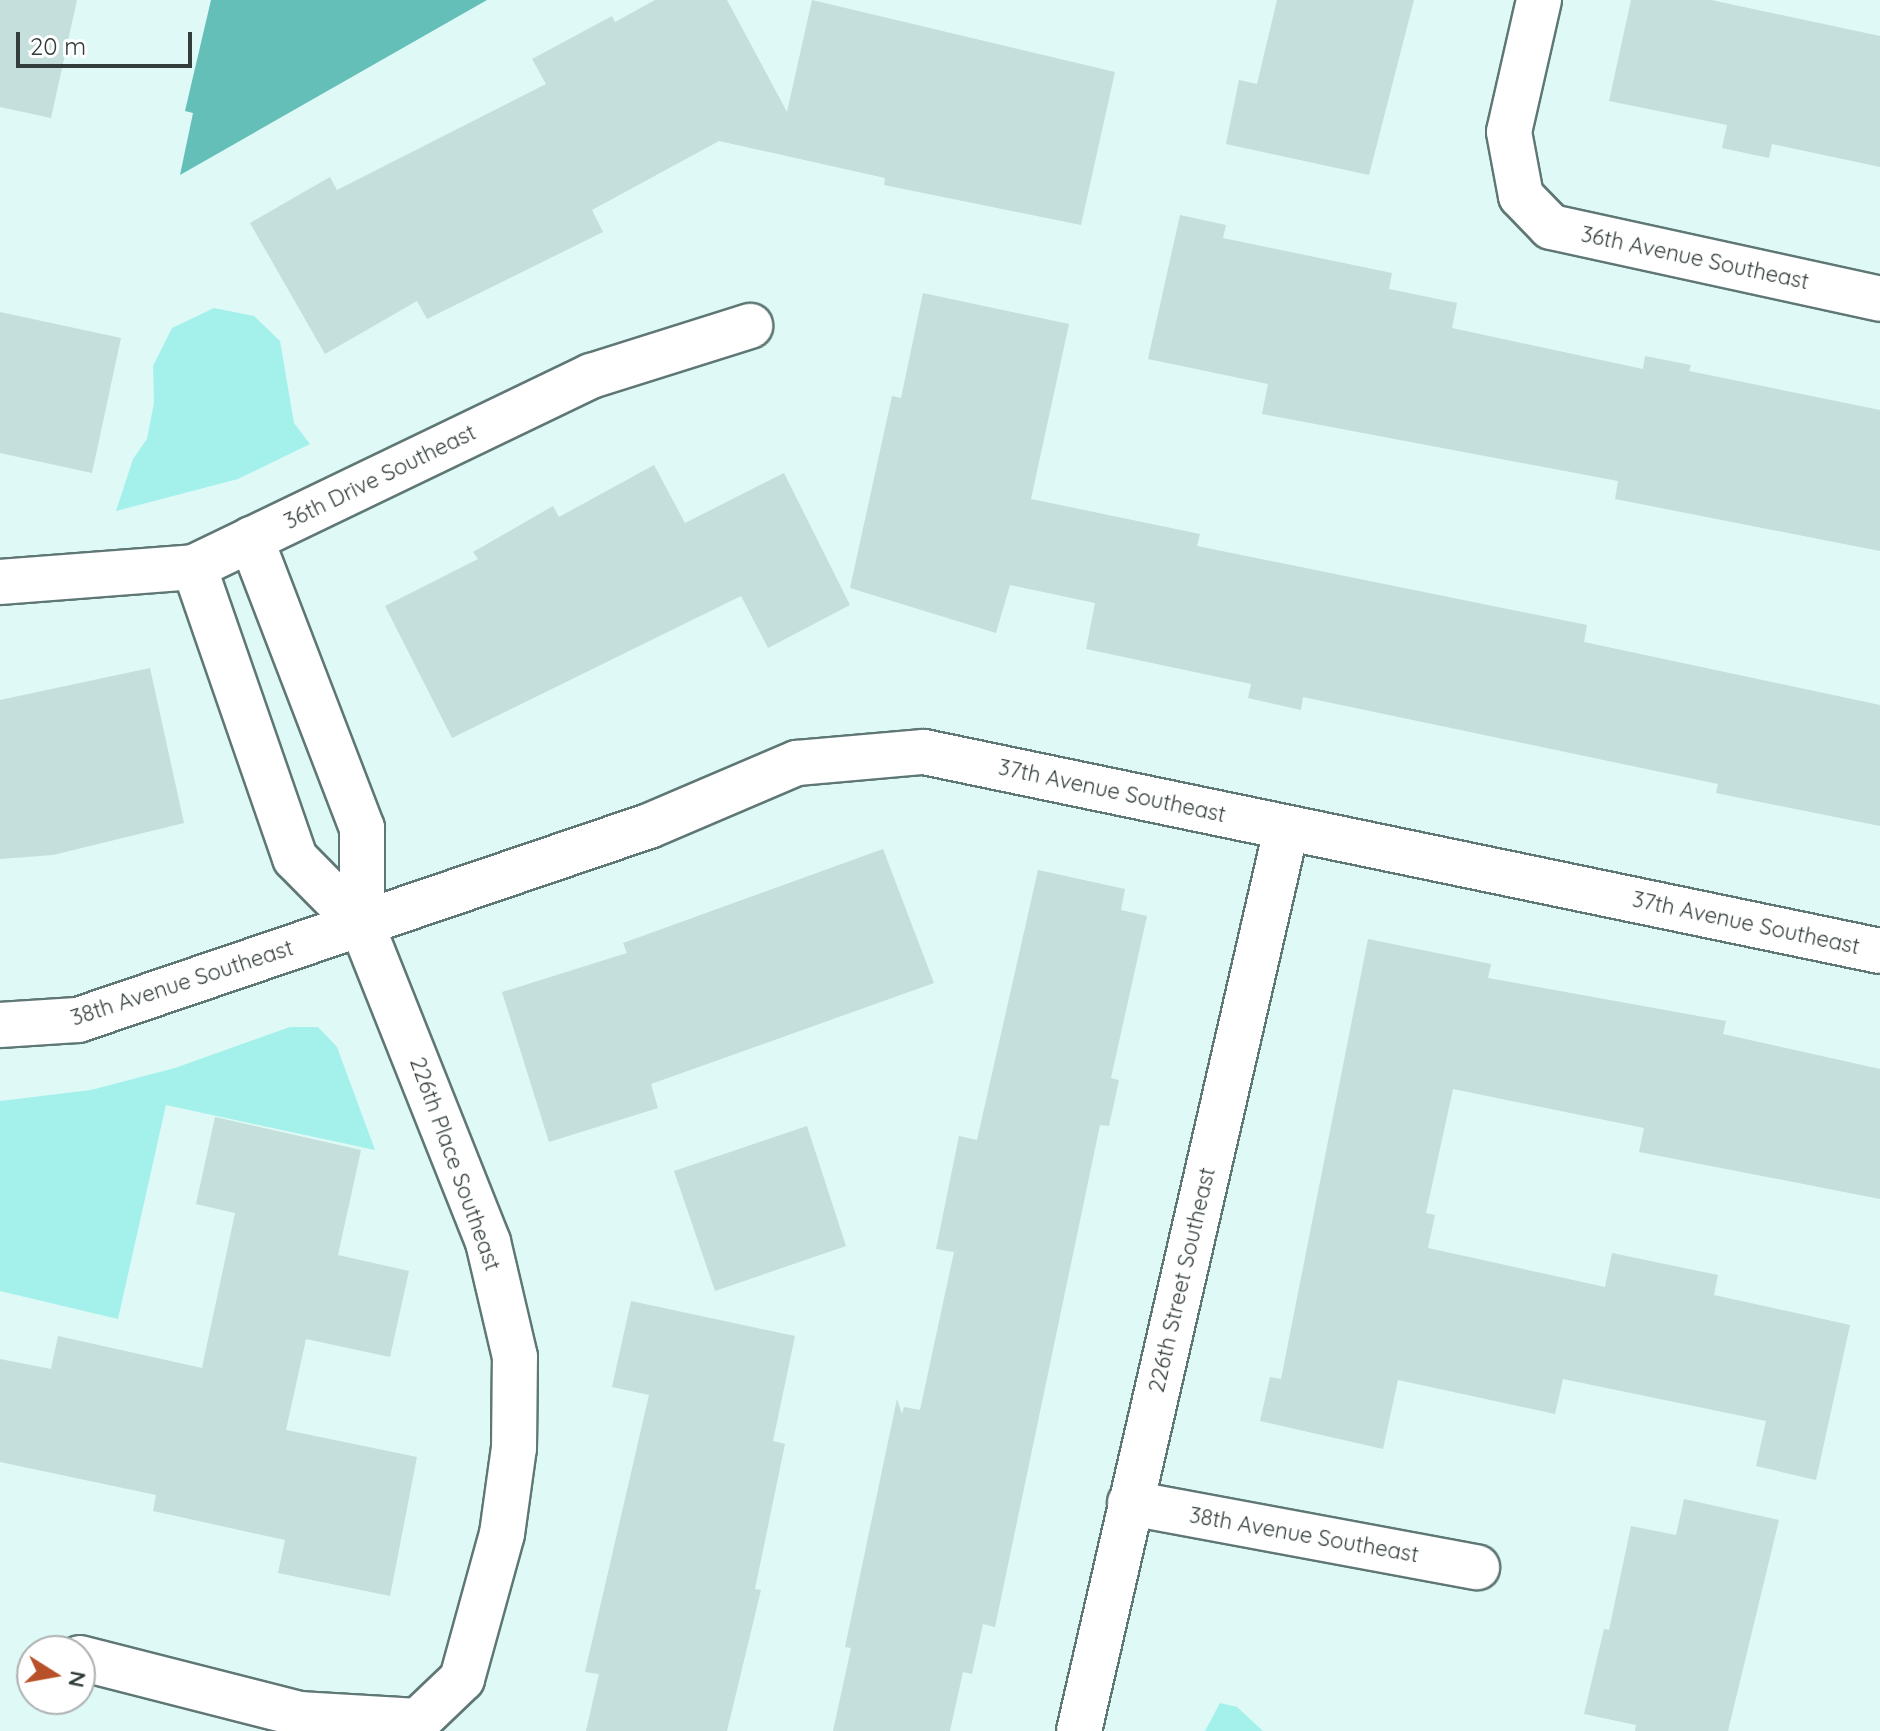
<!DOCTYPE html>
<style>
body{margin:0}
#map{position:relative;width:1880px;height:1731px;overflow:hidden;background:#def9f6;font-family:Quicksand,sans-serif}
div>[style]{position:absolute}
[style*='--x']{left:calc(var(--x)*1px);top:calc(var(--y)*1px);width:calc(var(--w)*1px);rotate:calc(var(--a)*1deg)}
.green>*{inset:0;background:#a4f1ec}
.forest>*{inset:0;background:#65bfb9}
.building>*{inset:0;background:#c4dfdc}
.roads{filter:drop-shadow(2px 0 #5f7775) drop-shadow(-2px 0 #5f7775) drop-shadow(0 2px #5f7775) drop-shadow(0 -2px #5f7775)}
.street>*{height:44px;margin:-22px;padding:0 22px;transform-origin:22px;border-radius:22px;background:#fff}
span{translate:-50% -50%;white-space:nowrap;text-align:center;line-height:1.15;-webkit-text-stroke:8px #fff;paint-order:stroke}
.street-label{font-size:22px;color:#323d3c}
.north{position:absolute;left:16px;top:1635px;width:80px;height:80px;box-sizing:border-box;background:#fff;border:2px solid #adb1b1;border-radius:50%;rotate:101deg;font-size:22px;font-weight:700;line-height:32px;text-align:center;color:#323d3c}
.north::after{content:'';display:block;margin:auto;width:28px;height:36px;background:#b85129;clip-path:polygon(50% 0,100% 100%,50% 72%,0 100%)}
.scale{position:absolute;left:16px;top:32px;width:176px;height:36px;box-sizing:border-box;border:4px solid #323d3c;border-top:0;padding-left:10px;font-size:24px;line-height:28px;white-space:nowrap;color:#323d3c;-webkit-text-stroke:6px #fff;paint-order:stroke}
</style>
<div id="map">
<div class="green">
<div style="clip-path:polygon(214px 308px,254px 316px,280px 341px,294px 423px,310px 444px,238px 479px,116px 511px,133px 459px,147px 439px,154px 403px,153px 366px,172px 328px)"></div>
<div style="clip-path:polygon(290px 1027px,318px 1027px,337px 1047px,375px 1150px,166px 1105px,118px 1319px,0 1291px,0 1101px,91px 1090px,175px 1068px)"></div>
<div style="clip-path:polygon(1220px 1703px,1237px 1707px,1263px 1731px,1205px 1731px)"></div>
</div>
<div class="forest">
<div style="clip-path:polygon(211px 0,487px 0,180px 175px,193px 113px,185px 111px)"></div>
</div>
<div class="building">
<div style="clip-path:polygon(0 0,77px 0,51px 118px,0 107px)"></div>
<div style="clip-path:polygon(655px 0,727px 0,787px 112px,812px 0,1115px 72px,1081px 225px,884px 185px,885px 178px,719px 141px,592px 210px,603px 232px,427px 319px,417px 301px,325px 354px,250px 223px,330px 177px,337px 190px,546px 84px,532px 59px,612px 16px,615px 22px)"></div>
<div style="clip-path:polygon(1277px 0,1414px 0,1369px 175px,1226px 144px,1239px 80px,1257px 84px)"></div>
<div style="clip-path:polygon(1631px 0,1711px 0,1880px 36px,1880px 167px,1772px 144px,1769px 158px,1722px 148px,1727px 125px,1609px 101px)"></div>
<div style="clip-path:polygon(1180px 215px,1226px 225px,1223px 238px,1392px 273px,1389px 289px,1457px 303px,1452px 328px,1643px 369px,1645px 356px,1691px 365px,1689px 371px,1880px 410px,1880px 551px,1615px 499px,1618px 481px,1262px 414px,1268px 384px,1148px 359px)"></div>
<div style="clip-path:polygon(923px 293px,1069px 324px,1031px 499px,1200px 534px,1197px 546px,1587px 625px,1584px 642px,1880px 705px,1880px 826px,1716px 793px,1718px 784px,1303px 697px,1301px 710px,1248px 698px,1251px 684px,1086px 649px,1095px 603px,1010px 585px,996px 633px,850px 588px,892px 396px,901px 398px)"></div>
<div style="clip-path:polygon(0 312px,121px 338px,92px 473px,0 453px)"></div>
<div style="clip-path:polygon(654px 465px,685px 523px,784px 473px,850px 605px,768px 648px,741px 596px,452px 738px,385px 606px,478px 559px,473px 552px,553px 506px,559px 517px)"></div>
<div style="clip-path:polygon(150px 668px,184px 823px,53px 855px,0 859px,0 700px)"></div>
<div style="clip-path:polygon(883px 849px,934px 983px,651px 1084px,658px 1108px,549px 1142px,502px 992px,627px 953px,623px 943px)"></div>
<div style="clip-path:polygon(1038px 870px,1125px 889px,1121px 910px,1147px 916px,1111px 1078px,1119px 1080px,1109px 1126px,1100px 1125px,995px 1627px,983px 1624px,972px 1674px,963px 1672px,950px 1731px,833px 1731px,851px 1648px,845px 1647px,897px 1399px,902px 1414px,904px 1407px,920px 1410px,954px 1252px,936px 1249px,959px 1136px,977px 1140px)"></div>
<div style="clip-path:polygon(1368px 939px,1491px 964px,1488px 978px,1726px 1021px,1723px 1034px,1880px 1069px,1880px 1199px,1639px 1152px,1644px 1128px,1453px 1089px,1426px 1213px,1435px 1215px,1428px 1248px,1605px 1287px,1612px 1253px,1718px 1275px,1714px 1295px,1850px 1325px,1816px 1480px,1756px 1466px,1766px 1421px,1563px 1379px,1555px 1414px,1398px 1380px,1383px 1449px,1260px 1421px,1270px 1377px,1281px 1379px)"></div>
<div style="clip-path:polygon(215px 1117px,361px 1150px,338px 1255px,409px 1271px,390px 1357px,306px 1339px,286px 1430px,417px 1457px,390px 1596px,278px 1573px,285px 1540px,153px 1511px,156px 1495px,0 1462px,0 1359px,51px 1369px,58px 1336px,202px 1368px,235px 1213px,196px 1204px)"></div>
<div style="clip-path:polygon(807px 1126px,846px 1246px,715px 1291px,674px 1171px)"></div>
<div style="clip-path:polygon(631px 1301px,795px 1336px,773px 1441px,785px 1444px,755px 1589px,761px 1590px,727px 1731px,586px 1731px,599px 1674px,585px 1672px,649px 1395px,612px 1387px)"></div>
<div style="clip-path:polygon(1684px 1499px,1779px 1520px,1728px 1731px,1635px 1731px,1636px 1725px,1584px 1714px,1604px 1629px,1609px 1630px,1631px 1526px,1676px 1535px)"></div>
</div>
<div class="roads">
<div class="street">
<div style="--x:1539;--y:0;--w:135;--a:102.8"></div>
<div style="--x:1509;--y:132;--w:65;--a:79.4"></div>
<div style="--x:1521;--y:196;--w:43;--a:45.9"></div>
<div style="--x:1551;--y:227;--w:337;--a:12.3"></div>
<div style="--x:251;--y:539;--w:310;--a:69"></div>
<div style="--x:362;--y:828;--w:98;--a:90"></div>
<div style="--x:0;--y:582;--w:195;--a:-4.4"></div>
<div style="--x:194;--y:567;--w:441;--a:-25.7"></div>
<div style="--x:591;--y:376;--w:167;--a:-17.5"></div>
<div style="--x:0;--y:1025;--w:78;--a:-3.7"></div>
<div style="--x:78;--y:1020;--w:603;--a:-18.77"></div>
<div style="--x:649;--y:826;--w:161;--a:-23.1"></div>
<div style="--x:797;--y:763;--w:127;--a:-5"></div>
<div style="--x:924;--y:752;--w:976;--a:11.76"></div>
<div style="--x:1130;--y:1503;--w:353;--a:10.5"></div>
<div style="--x:80;--y:1658;--w:226;--a:14.3"></div>
<div style="--x:299;--y:1714;--w:119;--a:3.4"></div>
<div style="--x:418;--y:1721;--w:61;--a:-43.7"></div>
<div style="--x:462;--y:1679;--w:150;--a:-74.6"></div>
<div style="--x:502;--y:1534;--w:87;--a:-82.1"></div>
<div style="--x:514;--y:1448;--w:91;--a:-89.4"></div>
<div style="--x:515;--y:1357;--w:118;--a:-103.2"></div>
<div style="--x:488;--y:1242;--w:340;--a:-111.7"></div>
<div style="--x:362;--y:926;--w:95;--a:-134.6"></div>
<div style="--x:295;--y:858;--w:308;--a:-109.1"></div>
<div style="--x:1079;--y:1731;--w:924;--a:-77.06"></div>
</div>
</div>
<div class="street-label">
<span style="left:1695px;top:258px;rotate:12deg">36th Avenue Southeast</span>
<span style="left:380px;top:477px;rotate:-26deg">36th Drive Southeast</span>
<span style="left:1112px;top:791px;rotate:12deg">37th Avenue Southeast</span>
<span style="left:1746px;top:923px;rotate:12deg">37th Avenue Southeast</span>
<span style="left:182px;top:983px;rotate:-18deg">38th Avenue Southeast</span>
<span style="left:455px;top:1164px;rotate:70deg">226th Place Southeast</span>
<span style="left:1182px;top:1280px;rotate:-77deg">226th Street Southeast</span>
<span style="left:1304px;top:1535px;rotate:10deg">38th Avenue Southeast</span>
</div>
<div class="north">N</div>
<div class="scale">20 m</div>
</div>
